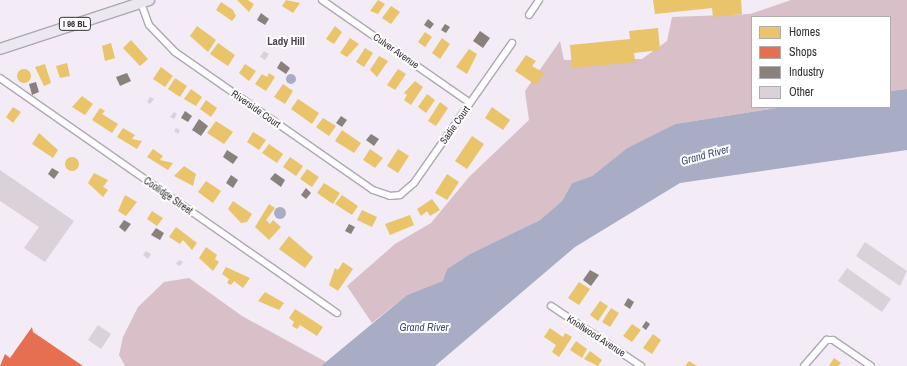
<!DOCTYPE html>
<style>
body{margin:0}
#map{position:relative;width:907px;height:366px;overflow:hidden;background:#f3ebf5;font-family:"Archivo Narrow",sans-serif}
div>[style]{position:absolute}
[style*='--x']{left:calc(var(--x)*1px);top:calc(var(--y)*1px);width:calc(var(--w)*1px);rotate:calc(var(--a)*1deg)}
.forest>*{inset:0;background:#d9bfc7}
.water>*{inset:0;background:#a8adc5}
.round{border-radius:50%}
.homes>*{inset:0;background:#e9c46a}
.shops>*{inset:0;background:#e76f51}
.industry>*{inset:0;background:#8a817c}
.building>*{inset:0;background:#dbd2d9}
.roads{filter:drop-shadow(1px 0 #aea8b0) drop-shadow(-1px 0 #aea8b0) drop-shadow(0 1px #aea8b0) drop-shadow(0 -1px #aea8b0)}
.minor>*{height:6px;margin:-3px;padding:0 3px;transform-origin:3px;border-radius:3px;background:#fdfcfe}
.primary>*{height:10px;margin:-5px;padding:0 5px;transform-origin:5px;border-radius:5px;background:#ebe8f1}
span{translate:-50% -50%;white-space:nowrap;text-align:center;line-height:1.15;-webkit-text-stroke:4px #fff;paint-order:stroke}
.shield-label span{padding:1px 3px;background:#fff;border:1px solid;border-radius:3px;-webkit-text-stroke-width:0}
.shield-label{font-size:9px;color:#363138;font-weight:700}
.street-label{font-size:10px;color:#363138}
.neighbourhood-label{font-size:11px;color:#4d414f;font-weight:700}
.water-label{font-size:11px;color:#404c7a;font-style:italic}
.legend{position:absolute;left:751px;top:16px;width:140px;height:92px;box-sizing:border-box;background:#fff;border:1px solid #afadaf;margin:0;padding:5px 7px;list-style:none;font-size:12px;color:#363138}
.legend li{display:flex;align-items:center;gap:8px;height:20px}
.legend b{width:20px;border:1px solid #afadaf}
</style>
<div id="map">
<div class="forest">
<div style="clip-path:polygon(791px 0,907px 0,907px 89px,890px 91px,890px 17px,752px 17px,752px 107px,783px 107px,675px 124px,627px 148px,592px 176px,572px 183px,562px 201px,540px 220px,470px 254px,447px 269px,444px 281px,407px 295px,372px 323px,347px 286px,395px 244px,431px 223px,469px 177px,529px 120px,525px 91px,560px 41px,564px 60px,642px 59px,667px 41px,672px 17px,750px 14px)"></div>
<div style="clip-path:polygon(189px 278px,242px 316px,326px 362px,321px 366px,125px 366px,119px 355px,123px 337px,138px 307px,164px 282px)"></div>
</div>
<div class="water">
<div class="round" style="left:286px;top:74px;width:10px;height:10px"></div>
<div style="clip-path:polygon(907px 89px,907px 150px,680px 183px,575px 247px,435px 366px,321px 366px,407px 295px,443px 281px,447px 269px,470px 254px,540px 220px,562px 201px,572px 183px,592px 176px,627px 148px,675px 124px,783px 107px,890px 107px,890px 91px)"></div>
<div class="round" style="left:274px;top:207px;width:12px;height:12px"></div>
</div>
<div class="homes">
<div style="clip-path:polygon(237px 0,248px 0,254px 4px,249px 12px)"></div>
<div style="clip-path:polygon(286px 0,300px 3px,293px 13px,282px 6px)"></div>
<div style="clip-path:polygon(378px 0,385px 4px,378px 14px,370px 11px)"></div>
<div style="clip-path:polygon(653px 0,741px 0,742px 14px,713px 17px,712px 8px,655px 14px)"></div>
<div style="clip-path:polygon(221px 2px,233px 10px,236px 16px,232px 21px,216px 10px)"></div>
<div style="clip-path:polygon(391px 6px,400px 12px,391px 24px,382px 18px)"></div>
<div style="clip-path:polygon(197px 26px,216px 40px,208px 52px,190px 36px)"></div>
<div style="clip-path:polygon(335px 26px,342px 32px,334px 44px,326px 39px)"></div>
<div style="clip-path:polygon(658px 28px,660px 50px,634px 53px,635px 62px,572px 68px,570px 45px,630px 39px,629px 31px)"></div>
<div style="clip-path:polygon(425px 32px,432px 37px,425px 47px,418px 42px)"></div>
<div style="clip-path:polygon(350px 38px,359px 44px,347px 57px,340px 53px)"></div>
<div style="clip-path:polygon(442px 38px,450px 44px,440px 59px,432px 53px)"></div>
<div style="clip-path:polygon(131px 40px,148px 59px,140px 66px,123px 48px)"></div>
<div style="clip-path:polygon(111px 43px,115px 58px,105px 61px,102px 46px)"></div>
<div style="clip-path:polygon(218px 43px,235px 55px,228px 66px,210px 54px)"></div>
<div style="clip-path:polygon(365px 48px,373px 53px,364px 67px,356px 62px)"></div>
<div style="clip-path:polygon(469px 49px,477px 54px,467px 74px,456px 67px)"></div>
<div style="clip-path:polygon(526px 55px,536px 61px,532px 66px,544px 73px,536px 85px,515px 71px)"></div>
<div style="clip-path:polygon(379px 56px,388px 61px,377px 77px,370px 70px)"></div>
<div style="clip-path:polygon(67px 63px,70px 76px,60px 78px,56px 66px)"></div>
<div style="clip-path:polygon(45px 64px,51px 83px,44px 86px,35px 67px)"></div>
<div style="clip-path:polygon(245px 64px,256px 71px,249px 81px,239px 73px)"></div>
<div style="clip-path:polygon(161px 67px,173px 76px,165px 87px,153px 79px)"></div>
<div class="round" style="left:17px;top:69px;width:14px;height:14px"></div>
<div style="clip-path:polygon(398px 69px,406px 74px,395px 90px,387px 85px)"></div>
<div style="clip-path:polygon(269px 73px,275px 77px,266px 91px,255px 84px,262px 74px,267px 77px)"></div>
<div style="clip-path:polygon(175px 78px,187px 86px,180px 97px,168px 89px)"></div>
<div style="clip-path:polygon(415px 81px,423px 87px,411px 105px,404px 100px,407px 95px,404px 93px)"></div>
<div style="clip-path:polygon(283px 84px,293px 91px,285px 104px,274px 97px)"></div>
<div style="clip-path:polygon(191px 89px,202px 97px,196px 106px,184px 99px)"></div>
<div style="clip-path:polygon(427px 94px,435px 100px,426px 113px,418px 107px)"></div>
<div style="clip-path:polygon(82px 96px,93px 104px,85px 115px,72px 107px)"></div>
<div style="clip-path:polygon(298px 99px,319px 113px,312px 124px,291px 109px)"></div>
<div style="clip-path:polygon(206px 100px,217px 108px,211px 117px,200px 109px)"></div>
<div style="clip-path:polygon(440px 102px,448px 108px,436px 126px,428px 121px)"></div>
<div style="clip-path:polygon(13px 107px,21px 112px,13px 123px,6px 117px)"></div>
<div style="clip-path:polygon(492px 107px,510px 120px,503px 130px,485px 118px)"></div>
<div style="clip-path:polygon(100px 108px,105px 111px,102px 114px,118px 124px,112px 133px,92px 120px)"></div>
<div style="clip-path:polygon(323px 118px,336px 126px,329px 136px,316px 127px)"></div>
<div style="clip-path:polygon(216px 121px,233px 132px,224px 144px,207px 133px)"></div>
<div style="clip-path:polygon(123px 128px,135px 135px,132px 139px,142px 141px,137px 149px,117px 137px)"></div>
<div style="clip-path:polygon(342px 130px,361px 143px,354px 153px,335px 141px)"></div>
<div style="clip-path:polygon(253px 132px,266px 140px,259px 150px,247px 142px)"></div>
<div style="clip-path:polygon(39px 133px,58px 150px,53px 158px,32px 144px)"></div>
<div style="clip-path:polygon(472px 136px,484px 144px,467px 169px,455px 161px)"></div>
<div style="clip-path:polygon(269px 144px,283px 154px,277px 163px,262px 153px)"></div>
<div style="clip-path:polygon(153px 149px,163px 156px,160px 160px,173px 163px,168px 170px,147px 157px)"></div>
<div style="clip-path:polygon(370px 149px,383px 158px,375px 168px,363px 160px)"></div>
<div style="clip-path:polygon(398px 149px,409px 156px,398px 173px,387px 166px)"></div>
<div style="clip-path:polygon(290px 157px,303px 166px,296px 176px,283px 167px)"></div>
<div class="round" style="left:65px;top:157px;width:14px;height:14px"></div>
<div style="clip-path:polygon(184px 166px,196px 174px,193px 186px,174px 176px)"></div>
<div style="clip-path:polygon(307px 169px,319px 177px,312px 187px,300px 179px)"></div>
<div style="clip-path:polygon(94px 173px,108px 180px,103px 187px,108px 190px,103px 197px,88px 183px)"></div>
<div style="clip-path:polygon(447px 174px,459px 182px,447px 200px,435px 193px)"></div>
<div style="clip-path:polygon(206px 181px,221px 191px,213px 203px,198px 192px)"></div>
<div style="clip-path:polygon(324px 183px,340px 193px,333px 204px,317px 193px)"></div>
<div style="clip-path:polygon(125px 195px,137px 202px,126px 216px,118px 211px)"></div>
<div style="clip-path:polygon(342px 195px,358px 206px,352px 215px,335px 204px)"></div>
<div style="clip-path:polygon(432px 199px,440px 210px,430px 216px,427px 211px,421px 216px,417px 209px)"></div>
<div style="clip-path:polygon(233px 201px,252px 214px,247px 222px,241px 223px,228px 209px)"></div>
<div style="clip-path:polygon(269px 204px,275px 208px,266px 220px,270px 224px,273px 220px,281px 227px,269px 240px,255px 227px)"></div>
<div style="clip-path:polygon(362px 210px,377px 217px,372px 227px,357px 220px)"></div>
<div style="clip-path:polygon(152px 211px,163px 218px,157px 226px,147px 219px)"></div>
<div style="clip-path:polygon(410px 215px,414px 225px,390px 235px,385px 224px)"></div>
<div style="clip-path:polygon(176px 227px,197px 243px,192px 250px,183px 240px,180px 244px,169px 237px)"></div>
<div style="clip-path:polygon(289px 236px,313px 257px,305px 268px,279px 249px)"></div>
<div style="clip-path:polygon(206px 247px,217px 255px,215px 259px,219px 262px,213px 271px,199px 258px)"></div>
<div style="clip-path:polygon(343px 262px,353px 269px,338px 291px,329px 285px,335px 268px,338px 270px)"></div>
<div style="clip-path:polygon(226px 267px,250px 278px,243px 288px,234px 281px,231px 285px,227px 283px,229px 279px,222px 274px)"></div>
<div style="clip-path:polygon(579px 282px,590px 289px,579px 305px,568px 298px)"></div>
<div style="clip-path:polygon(265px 292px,284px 303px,279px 310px,258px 301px)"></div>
<div style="clip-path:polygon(600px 301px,608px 306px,598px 321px,590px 315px)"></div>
<div style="clip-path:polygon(611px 308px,619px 313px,610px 327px,602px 322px)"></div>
<div style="clip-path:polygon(295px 309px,323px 327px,317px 336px,300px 325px,297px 329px,292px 326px,294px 322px,289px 318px)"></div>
<div style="clip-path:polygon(632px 324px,641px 330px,632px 342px,623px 336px)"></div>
<div style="clip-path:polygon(550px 328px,563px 337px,565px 333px,572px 337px,559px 357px,552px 352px,556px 345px,544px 337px)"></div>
<div style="clip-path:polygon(653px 334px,661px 340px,652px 354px,643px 348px)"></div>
<div style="clip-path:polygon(576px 341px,587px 349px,582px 358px,570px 350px)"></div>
<div style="clip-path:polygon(590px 351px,602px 360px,598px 366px,584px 359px)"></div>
<div style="clip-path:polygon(834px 358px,841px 363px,838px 366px,829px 366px)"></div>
<div style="clip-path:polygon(689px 361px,697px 366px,685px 366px)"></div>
</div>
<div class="shops">
<div style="clip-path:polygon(32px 327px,33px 332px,83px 366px,0 366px,5px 354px,10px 358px)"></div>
</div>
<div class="industry">
<div style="clip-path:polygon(261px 13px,269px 19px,265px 25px,257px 20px)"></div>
<div style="clip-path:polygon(428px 19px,434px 24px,430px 29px,424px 25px)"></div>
<div style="clip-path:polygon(445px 24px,450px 27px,446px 33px,441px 30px)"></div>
<div style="clip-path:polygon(480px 31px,490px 38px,483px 48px,473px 41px)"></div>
<div style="clip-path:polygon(281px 61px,290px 68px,286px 74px,277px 68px)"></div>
<div style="clip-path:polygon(127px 73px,131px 81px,120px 86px,116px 77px)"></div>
<div style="clip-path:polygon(36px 82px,39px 92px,32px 95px,29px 84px)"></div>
<div style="clip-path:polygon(185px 111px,192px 116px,188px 122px,181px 118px)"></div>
<div style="clip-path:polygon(341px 116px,347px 120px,342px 127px,336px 123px)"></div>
<div style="clip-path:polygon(199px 119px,208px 126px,201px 136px,192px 130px)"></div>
<div style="clip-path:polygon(371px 134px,379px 139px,374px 146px,366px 140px)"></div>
<div style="clip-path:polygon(227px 150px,238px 157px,233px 164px,223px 157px)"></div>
<div style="clip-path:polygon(52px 168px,59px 172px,54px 179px,48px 174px)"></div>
<div style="clip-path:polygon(275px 173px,285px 180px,281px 187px,270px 179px)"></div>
<div style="clip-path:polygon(231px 175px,238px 180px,233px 188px,226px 183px)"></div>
<div style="clip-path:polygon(306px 188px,311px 193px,306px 199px,301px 195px)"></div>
<div style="clip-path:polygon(124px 220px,131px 224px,125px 232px,119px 227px)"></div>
<div style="clip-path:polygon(349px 224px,355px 227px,351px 234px,345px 231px)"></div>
<div style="clip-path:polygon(156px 228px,164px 233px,160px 240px,151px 235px)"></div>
<div style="clip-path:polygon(590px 270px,599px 275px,591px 286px,583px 280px)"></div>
<div style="clip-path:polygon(628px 298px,634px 302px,630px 309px,624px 305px)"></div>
<div style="clip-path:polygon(646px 321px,650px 324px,646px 330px,642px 327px)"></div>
</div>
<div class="building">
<div style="clip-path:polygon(264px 51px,269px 54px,265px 60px,260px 57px)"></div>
<div style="clip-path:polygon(150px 97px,154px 99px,150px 104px,147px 102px)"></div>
<div style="clip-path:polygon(174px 112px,177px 114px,174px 119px,170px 117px)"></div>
<div style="clip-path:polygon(176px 128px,180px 130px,178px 134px,174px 131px)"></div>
<div style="clip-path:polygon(0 170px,74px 221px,45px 262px,24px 248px,39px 227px,0 201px)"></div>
<div style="clip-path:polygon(865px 242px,907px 271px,900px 286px,856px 256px)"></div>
<div style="clip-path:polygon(146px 251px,151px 254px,148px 259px,143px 255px)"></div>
<div style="clip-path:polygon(179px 260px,183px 262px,180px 266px,176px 264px)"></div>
<div style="clip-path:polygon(847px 268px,891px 299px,882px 312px,838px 281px)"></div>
<div style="clip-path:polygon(98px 325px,111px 334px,101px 349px,88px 340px)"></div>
</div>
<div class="roads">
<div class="minor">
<div style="--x:322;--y:0;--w:180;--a:34.8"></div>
<div style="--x:141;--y:3;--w:23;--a:70"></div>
<div style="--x:149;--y:25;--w:37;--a:46"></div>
<div style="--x:175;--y:52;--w:241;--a:34.9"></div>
<div style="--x:373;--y:190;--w:18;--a:19"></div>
<div style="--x:390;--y:196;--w:10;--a:-6"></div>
<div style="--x:400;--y:195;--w:18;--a:-41"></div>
<div style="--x:414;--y:183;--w:171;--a:-55"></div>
<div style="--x:529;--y:15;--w:18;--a:-56"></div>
<div style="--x:0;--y:78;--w:411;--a:34.9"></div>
<div style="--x:551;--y:306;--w:108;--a:33.7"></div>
<div style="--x:804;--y:366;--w:35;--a:-49"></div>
<div style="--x:827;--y:340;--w:6;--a:0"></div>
<div style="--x:833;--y:340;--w:46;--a:34.4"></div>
</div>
<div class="primary">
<div style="--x:0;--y:49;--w:157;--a:-18.2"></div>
</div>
</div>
<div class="shield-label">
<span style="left:75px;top:24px">I 96 BL</span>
</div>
<div class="street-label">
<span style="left:396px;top:51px;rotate:35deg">Culver Avenue</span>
<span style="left:256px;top:109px;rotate:35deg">Riverside Court</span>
<span style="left:455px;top:125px;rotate:-55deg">Sadie Court</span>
<span style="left:168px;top:196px;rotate:35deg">Coolidge Street</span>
<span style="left:596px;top:336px;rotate:33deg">Knollwood Avenue</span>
</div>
<div class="neighbourhood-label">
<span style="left:286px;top:41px">Lady Hill</span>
</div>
<div class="water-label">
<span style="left:705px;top:155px;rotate:-15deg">Grand River</span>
<span style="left:424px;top:327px">Grand River</span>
</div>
<ul class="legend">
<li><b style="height:11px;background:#e9c46a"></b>Homes</li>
<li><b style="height:11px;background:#e76f51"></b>Shops</li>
<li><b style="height:11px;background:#8a817c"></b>Industry</li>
<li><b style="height:11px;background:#dbd2d9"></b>Other</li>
</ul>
</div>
